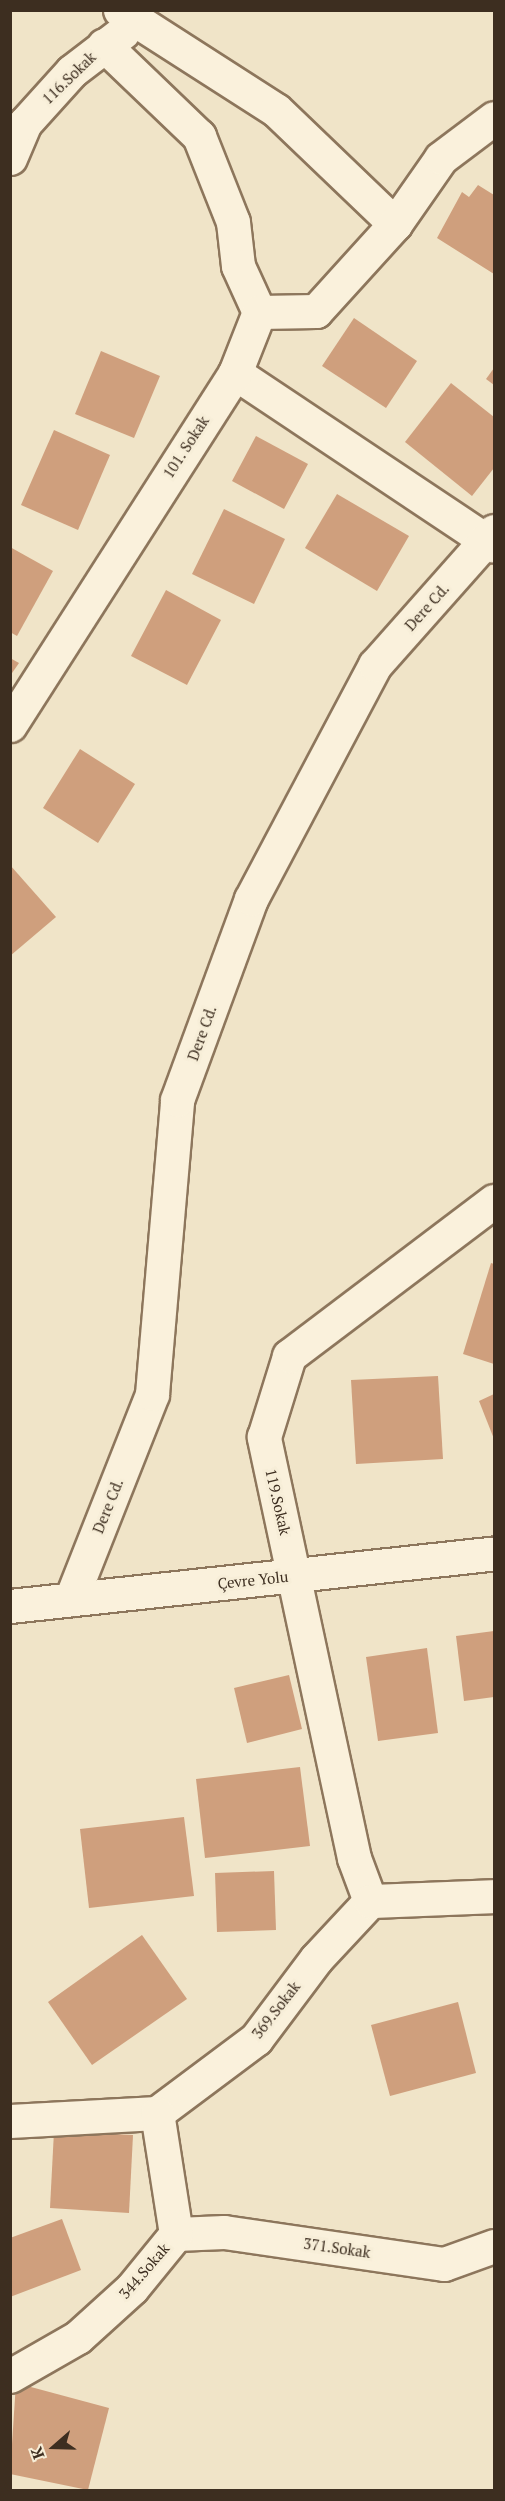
<!DOCTYPE html>
<meta charset="utf-8">
<style>
body{margin:0}
#map{position:relative;width:505px;height:2501px;overflow:hidden;background:#f0e4c8;font-family:"PT Serif",serif}
div>[style]{position:absolute}
[style*='--x']{left:calc(var(--x)*1px);top:calc(var(--y)*1px);width:calc(var(--w)*1px);rotate:calc(var(--a)*1deg)}
.building>*{inset:0;background:#cf9f7d}
.roads{filter:drop-shadow(2px 0 #8d765c) drop-shadow(-2px 0 #8d765c) drop-shadow(0 2px #8d765c) drop-shadow(0 -2px #8d765c)}
.street>*{height:33px;margin:-16.5px;padding:0 16.5px;transform-origin:16.5px;border-radius:16.5px;background:#faf1dc}
.secondary>*{height:33px;margin:-16.5px;padding:0 16.5px;transform-origin:16.5px;border-radius:16.5px;background:#faf1dc}
span{translate:-50% -50%;white-space:nowrap;text-align:center;line-height:1.15;-webkit-text-stroke:6px #f7eed8;paint-order:stroke}
.street-label{font-size:15px;color:#3d2e20}
.frame{position:absolute;inset:0;border:12px solid #3d2e20;pointer-events:none}
.north{position:absolute;left:24px;top:2417px;width:60px;height:60px;-webkit-text-stroke:4px #f7eed8;paint-order:stroke;rotate:250deg;font-size:16px;font-weight:700;line-height:24px;text-align:center;color:#3d2e20}
.north::after{content:'';display:block;margin:auto;width:21px;height:27px;background:#3d2e20;clip-path:polygon(50% 0,100% 100%,50% 72%,0 100%)}
</style>
<div id="map">
<div class="building">
<div style="clip-path:polygon(478px 185px,494px 195px,494px 274px,437px 238px,462px 192px,469px 197px)"></div>
<div style="clip-path:polygon(354px 318px,417px 361px,386px 408px,322px 366px)"></div>
<div style="clip-path:polygon(101px 351px,160px 376px,134px 438px,75px 414px)"></div>
<div style="clip-path:polygon(494px 368px,494px 385px,486px 379px)"></div>
<div style="clip-path:polygon(451px 383px,494px 417px,494px 468px,472px 496px,405px 442px)"></div>
<div style="clip-path:polygon(54px 430px,110px 455px,78px 530px,21px 505px)"></div>
<div style="clip-path:polygon(256px 436px,308px 464px,284px 509px,232px 481px)"></div>
<div style="clip-path:polygon(337px 494px,409px 536px,377px 591px,305px 548px)"></div>
<div style="clip-path:polygon(224px 509px,285px 539px,254px 604px,192px 574px)"></div>
<div style="clip-path:polygon(10px 547px,53px 571px,17px 636px,10px 632px)"></div>
<div style="clip-path:polygon(166px 590px,221px 620px,187px 685px,131px 656px)"></div>
<div style="clip-path:polygon(10px 658px,19px 663px,10px 676px)"></div>
<div style="clip-path:polygon(80px 749px,135px 784px,98px 843px,43px 808px)"></div>
<div style="clip-path:polygon(10px 865px,56px 917px,10px 956px)"></div>
<div style="clip-path:polygon(491px 1263px,494px 1264px,494px 1364px,463px 1354px)"></div>
<div style="clip-path:polygon(438px 1376px,443px 1459px,356px 1464px,351px 1380px)"></div>
<div style="clip-path:polygon(494px 1394px,494px 1439px,479px 1401px)"></div>
<div style="clip-path:polygon(494px 1631px,494px 1697px,464px 1701px,456px 1636px)"></div>
<div style="clip-path:polygon(427px 1648px,438px 1733px,378px 1741px,366px 1657px)"></div>
<div style="clip-path:polygon(289px 1675px,302px 1729px,247px 1743px,234px 1688px)"></div>
<div style="clip-path:polygon(300px 1767px,310px 1846px,205px 1858px,196px 1779px)"></div>
<div style="clip-path:polygon(184px 1817px,194px 1896px,89px 1908px,80px 1829px)"></div>
<div style="clip-path:polygon(274px 1871px,276px 1930px,217px 1932px,215px 1873px)"></div>
<div style="clip-path:polygon(142px 1935px,187px 1999px,92px 2065px,48px 2002px)"></div>
<div style="clip-path:polygon(458px 2002px,476px 2073px,390px 2096px,371px 2025px)"></div>
<div style="clip-path:polygon(54px 2131px,133px 2135px,129px 2213px,50px 2208px)"></div>
<div style="clip-path:polygon(62px 2219px,81px 2270px,10px 2297px,10px 2238px)"></div>
<div style="clip-path:polygon(16px 2383px,109px 2408px,88px 2490px,10px 2474px)"></div>
</div>
<div class="roads">
<div class="street">
<div style="--x:120;--y:10;--w:185;--a:32.7"></div>
<div style="--x:276;--y:110;--w:165;--a:43.8"></div>
<div style="--x:104;--y:45;--w:132;--a:43.8"></div>
<div style="--x:199;--y:136;--w:92;--a:68.4"></div>
<div style="--x:233;--y:222;--w:44;--a:83.5"></div>
<div style="--x:238;--y:266;--w:51;--a:65.5"></div>
<div style="--x:10;--y:158;--w:38;--a:-67"></div>
<div style="--x:25;--y:123;--w:70;--a:-47.9"></div>
<div style="--x:72;--y:71;--w:64;--a:-37.4"></div>
<div style="--x:235;--y:373;--w:311;--a:33.7"></div>
<div style="--x:10;--y:725;--w:418;--a:-57.4"></div>
<div style="--x:235;--y:373;--w:66;--a:-68.5"></div>
<div style="--x:259;--y:312;--w:57;--a:-1"></div>
<div style="--x:316;--y:311;--w:118;--a:-47.8"></div>
<div style="--x:395;--y:224;--w:80;--a:-55.1"></div>
<div style="--x:441;--y:158;--w:66;--a:-37"></div>
<div style="--x:71;--y:1599;--w:220;--a:-68.4"></div>
<div style="--x:152;--y:1394;--w:295;--a:-85.1"></div>
<div style="--x:177;--y:1100;--w:214;--a:-69.8"></div>
<div style="--x:251;--y:899;--w:265;--a:-62.1"></div>
<div style="--x:375;--y:665;--w:179;--a:-48.4"></div>
<div style="--x:370;--y:1901;--w:46;--a:-110.4"></div>
<div style="--x:354;--y:1858;--w:431;--a:-102.1"></div>
<div style="--x:264;--y:1437;--w:85;--a:-72.8"></div>
<div style="--x:289;--y:1356;--w:257;--a:-37.1"></div>
<div style="--x:10;--y:2121;--w:147;--a:-3.1"></div>
<div style="--x:157;--y:2113;--w:124;--a:-36.8"></div>
<div style="--x:256;--y:2039;--w:100;--a:-53.1"></div>
<div style="--x:316;--y:1959;--w:79;--a:-47"></div>
<div style="--x:370;--y:1901;--w:124;--a:-2.3"></div>
<div style="--x:176;--y:2234;--w:48;--a:-2.4"></div>
<div style="--x:224;--y:2232;--w:222;--a:8.3"></div>
<div style="--x:444;--y:2264;--w:53;--a:-19.8"></div>
<div style="--x:10;--y:2376;--w:78;--a:-29.8"></div>
<div style="--x:78;--y:2337;--w:73;--a:-42.2"></div>
<div style="--x:132;--y:2288;--w:70;--a:-50.8"></div>
<div style="--x:176;--y:2234;--w:122;--a:-98.9"></div>
</div>
<div class="secondary">
<div style="--x:10;--y:1606;--w:487;--a:-6.2"></div>
</div>
</div>
<div class="street-label">
<span style="left:69px;top:78px;rotate:-44deg">116.Sokak</span>
<span style="left:186px;top:447px;rotate:-57deg">101. Sokak</span>
<span style="left:427px;top:607px;rotate:-48deg">Dere Cd.</span>
<span style="left:202px;top:1033px;rotate:-70deg">Dere Cd.</span>
<span style="left:278px;top:1502px;rotate:77deg">119.Sokak</span>
<span style="left:108px;top:1506px;rotate:-68deg">Dere Cd.</span>
<span style="left:253px;top:1580px;rotate:-6deg">Çevre Yolu</span>
<span style="left:276px;top:2010px;rotate:-52deg">369.Sokak</span>
<span style="left:337px;top:2248px;rotate:8deg">371.Sokak</span>
<span style="left:144px;top:2271px;rotate:-49deg">344.Sokak</span>
</div>
<div class="frame"></div>
<div class="north">K</div>
</div>
